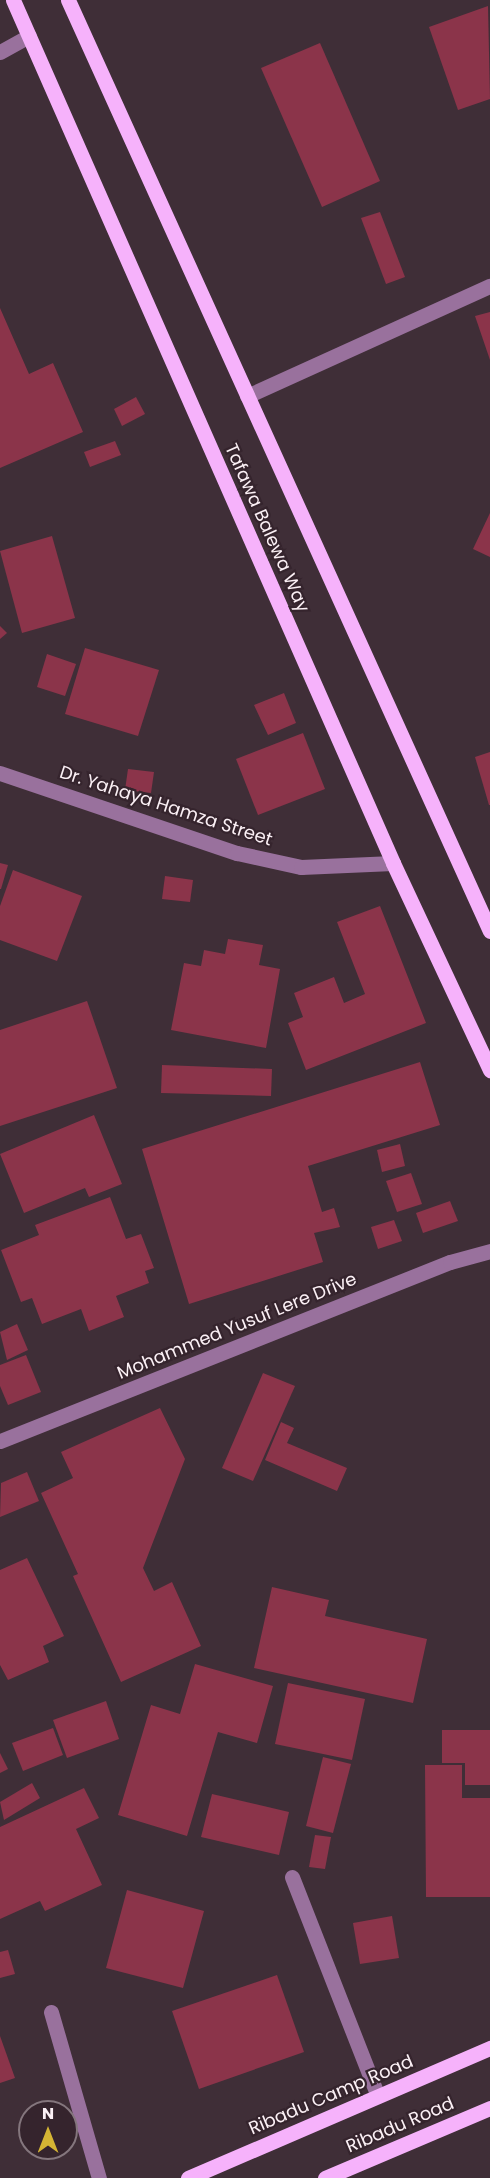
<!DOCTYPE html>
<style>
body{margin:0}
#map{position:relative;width:490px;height:2178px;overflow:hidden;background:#3f2e37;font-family:Poppins,sans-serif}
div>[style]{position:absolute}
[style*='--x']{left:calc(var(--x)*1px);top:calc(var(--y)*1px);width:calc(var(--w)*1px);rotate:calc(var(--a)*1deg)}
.building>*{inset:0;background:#8b344a}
.minor>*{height:15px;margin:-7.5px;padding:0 7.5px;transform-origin:7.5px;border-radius:7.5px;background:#99719d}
.major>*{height:15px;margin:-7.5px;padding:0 7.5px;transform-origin:7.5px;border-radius:7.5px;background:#f6b2fb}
span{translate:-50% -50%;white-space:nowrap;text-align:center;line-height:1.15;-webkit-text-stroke:4.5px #35242d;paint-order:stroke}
.street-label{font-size:18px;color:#fbf0f5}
.north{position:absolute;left:18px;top:2100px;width:60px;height:60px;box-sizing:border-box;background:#35242d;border:2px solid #84767d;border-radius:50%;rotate:0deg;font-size:16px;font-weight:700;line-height:24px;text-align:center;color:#fbf0f5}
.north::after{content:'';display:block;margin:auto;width:21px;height:27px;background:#d5b534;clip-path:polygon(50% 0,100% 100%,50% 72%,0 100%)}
</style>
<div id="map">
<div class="building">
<div style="clip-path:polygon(488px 6px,490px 99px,458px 110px,429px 27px)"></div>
<div style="clip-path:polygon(320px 43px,380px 181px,322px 207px,261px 68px)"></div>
<div style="clip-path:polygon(380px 212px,405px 277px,386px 284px,361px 218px)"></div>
<div style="clip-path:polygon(0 308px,29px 374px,53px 363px,83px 432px,0 468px)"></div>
<div style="clip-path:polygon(490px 312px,490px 360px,475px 316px)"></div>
<div style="clip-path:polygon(136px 397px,145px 414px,122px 426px,114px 409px)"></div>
<div style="clip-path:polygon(115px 441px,121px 455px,90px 467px,84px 452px)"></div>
<div style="clip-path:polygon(490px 513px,490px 557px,473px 549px)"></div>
<div style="clip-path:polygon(52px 536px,75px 618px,22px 633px,0 551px)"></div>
<div style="clip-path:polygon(0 626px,7px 633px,0 639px)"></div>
<div style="clip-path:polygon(85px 648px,159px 670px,138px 736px,65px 714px)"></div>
<div style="clip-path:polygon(47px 654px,76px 664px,65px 696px,37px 687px)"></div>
<div style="clip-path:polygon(284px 693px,296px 723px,268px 735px,254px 705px)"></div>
<div style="clip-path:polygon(303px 733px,325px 789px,258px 815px,236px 759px)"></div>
<div style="clip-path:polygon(490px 752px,490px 805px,489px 805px,475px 757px)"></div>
<div style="clip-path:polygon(128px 769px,154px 772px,151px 793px,125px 790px)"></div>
<div style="clip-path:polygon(0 863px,8px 865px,1px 889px,0 889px)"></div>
<div style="clip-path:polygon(13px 870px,82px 896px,57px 961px,0 940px,0 906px)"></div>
<div style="clip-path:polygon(165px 876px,193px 880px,190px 902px,162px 899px)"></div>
<div style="clip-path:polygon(380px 906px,426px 1023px,306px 1070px,288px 1023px,303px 1017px,294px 993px,334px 977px,344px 1003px,365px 994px,337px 922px)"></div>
<div style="clip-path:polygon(228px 939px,263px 945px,259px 965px,280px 969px,266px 1048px,171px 1030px,184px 963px,201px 966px,204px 950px,225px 954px)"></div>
<div style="clip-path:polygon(87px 1001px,117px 1088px,0 1126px,0 1030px)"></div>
<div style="clip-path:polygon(420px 1062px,440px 1125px,308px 1166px,322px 1212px,334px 1208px,340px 1227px,314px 1233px,323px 1262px,189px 1304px,142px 1149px)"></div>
<div style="clip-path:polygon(162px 1065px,272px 1069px,271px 1096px,161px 1093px)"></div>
<div style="clip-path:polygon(94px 1115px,122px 1184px,89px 1197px,85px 1188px,24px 1213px,0 1154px)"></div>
<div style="clip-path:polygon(400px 1144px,405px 1166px,382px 1172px,377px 1150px)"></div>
<div style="clip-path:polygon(411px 1173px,422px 1204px,397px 1212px,386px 1181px)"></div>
<div style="clip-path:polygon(110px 1197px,126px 1239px,141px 1234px,154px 1268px,145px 1271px,149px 1283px,116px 1296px,124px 1317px,89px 1331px,81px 1309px,42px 1324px,32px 1298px,21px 1302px,1px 1250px,39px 1235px,35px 1225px)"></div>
<div style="clip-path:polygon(450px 1201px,458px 1221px,423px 1233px,416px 1213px)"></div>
<div style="clip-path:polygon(394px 1220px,402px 1241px,378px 1249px,371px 1227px)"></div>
<div style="clip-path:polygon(17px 1324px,28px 1350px,7px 1360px,0 1332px)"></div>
<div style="clip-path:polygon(26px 1355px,41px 1392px,8px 1405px,0 1386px,0 1365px)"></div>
<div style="clip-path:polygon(263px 1373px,295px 1386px,253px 1481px,222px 1468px)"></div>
<div style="clip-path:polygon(160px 1408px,185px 1459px,143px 1568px,154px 1591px,172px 1582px,201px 1646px,121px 1682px,73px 1576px,78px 1574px,41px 1493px,73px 1478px,61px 1452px)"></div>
<div style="clip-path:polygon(281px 1422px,294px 1428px,287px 1443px,347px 1468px,337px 1491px,265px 1460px)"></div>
<div style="clip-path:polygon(27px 1472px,39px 1501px,0 1517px,1px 1483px)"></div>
<div style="clip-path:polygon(27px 1558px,64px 1636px,43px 1646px,49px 1662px,8px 1680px,0 1665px,0 1570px)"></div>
<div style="clip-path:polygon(272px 1587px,329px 1600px,325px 1616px,427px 1639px,413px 1703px,254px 1668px)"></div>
<div style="clip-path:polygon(195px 1664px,273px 1686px,257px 1743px,218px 1732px,187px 1836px,118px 1815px,151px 1705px,180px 1714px)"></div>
<div style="clip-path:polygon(288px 1683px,365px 1699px,352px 1760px,275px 1744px)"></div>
<div style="clip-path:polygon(106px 1701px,119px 1739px,67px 1758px,53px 1720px)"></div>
<div style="clip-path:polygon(53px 1728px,63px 1755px,23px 1771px,12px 1743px)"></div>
<div style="clip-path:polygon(442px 1730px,490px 1730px,490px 1785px,465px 1785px,465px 1763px,442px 1763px)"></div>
<div style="clip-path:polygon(0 1753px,8px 1769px,0 1773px)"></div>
<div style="clip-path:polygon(323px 1757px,351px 1764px,333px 1833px,306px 1826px)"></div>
<div style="clip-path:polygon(425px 1765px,462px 1765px,462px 1798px,490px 1798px,490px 1897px,426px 1897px)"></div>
<div style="clip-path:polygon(32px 1783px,40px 1798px,4px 1820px,0 1802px)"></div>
<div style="clip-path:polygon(84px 1788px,99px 1818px,76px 1829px,102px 1885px,45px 1911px,40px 1901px,0 1919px,0 1827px)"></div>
<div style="clip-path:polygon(212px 1794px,289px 1812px,279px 1855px,201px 1837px)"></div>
<div style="clip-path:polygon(315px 1835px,331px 1837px,325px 1869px,309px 1867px)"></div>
<div style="clip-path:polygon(127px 1890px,204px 1911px,183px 1988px,106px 1968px)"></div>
<div style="clip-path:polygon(392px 1916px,399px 1958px,360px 1964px,353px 1923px)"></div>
<div style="clip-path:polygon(8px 1950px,15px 1974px,0 1978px,0 1952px)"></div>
<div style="clip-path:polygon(277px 1975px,304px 2052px,199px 2089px,172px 2011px)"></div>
<div style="clip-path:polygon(0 2036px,15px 2078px,0 2083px)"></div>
</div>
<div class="minor">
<div style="--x:0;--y:52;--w:33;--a:-29"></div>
<div style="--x:247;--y:396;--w:267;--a:-24.4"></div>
<div style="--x:0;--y:773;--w:250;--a:18.7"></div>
<div style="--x:237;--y:853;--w:66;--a:12.3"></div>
<div style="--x:301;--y:867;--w:92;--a:-2.5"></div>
<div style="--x:0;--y:1441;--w:484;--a:-21.7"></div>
<div style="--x:450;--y:1262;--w:41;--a:-15.4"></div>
<div style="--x:292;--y:1877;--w:235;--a:68.6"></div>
<div style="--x:51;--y:2012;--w:173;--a:73.9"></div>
</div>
<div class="major">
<div style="--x:13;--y:0;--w:943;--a:66.23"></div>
<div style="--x:393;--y:863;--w:229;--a:64.9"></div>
<div style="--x:68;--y:0;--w:1022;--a:65.62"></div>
<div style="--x:188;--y:2178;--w:329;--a:-23.3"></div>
<div style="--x:325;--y:2178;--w:179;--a:-23"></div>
</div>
<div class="street-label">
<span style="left:267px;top:528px;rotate:66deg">Tafawa Balewa Way</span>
<span style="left:166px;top:806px;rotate:18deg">Dr. Yahaya Hamza Street</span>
<span style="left:237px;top:1326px;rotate:-22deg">Mohammed Yusuf Lere Drive</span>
<span style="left:331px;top:2095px;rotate:-23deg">Ribadu Camp Road</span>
<span style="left:400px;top:2125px;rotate:-23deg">Ribadu Road</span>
</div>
<div class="north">N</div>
</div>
